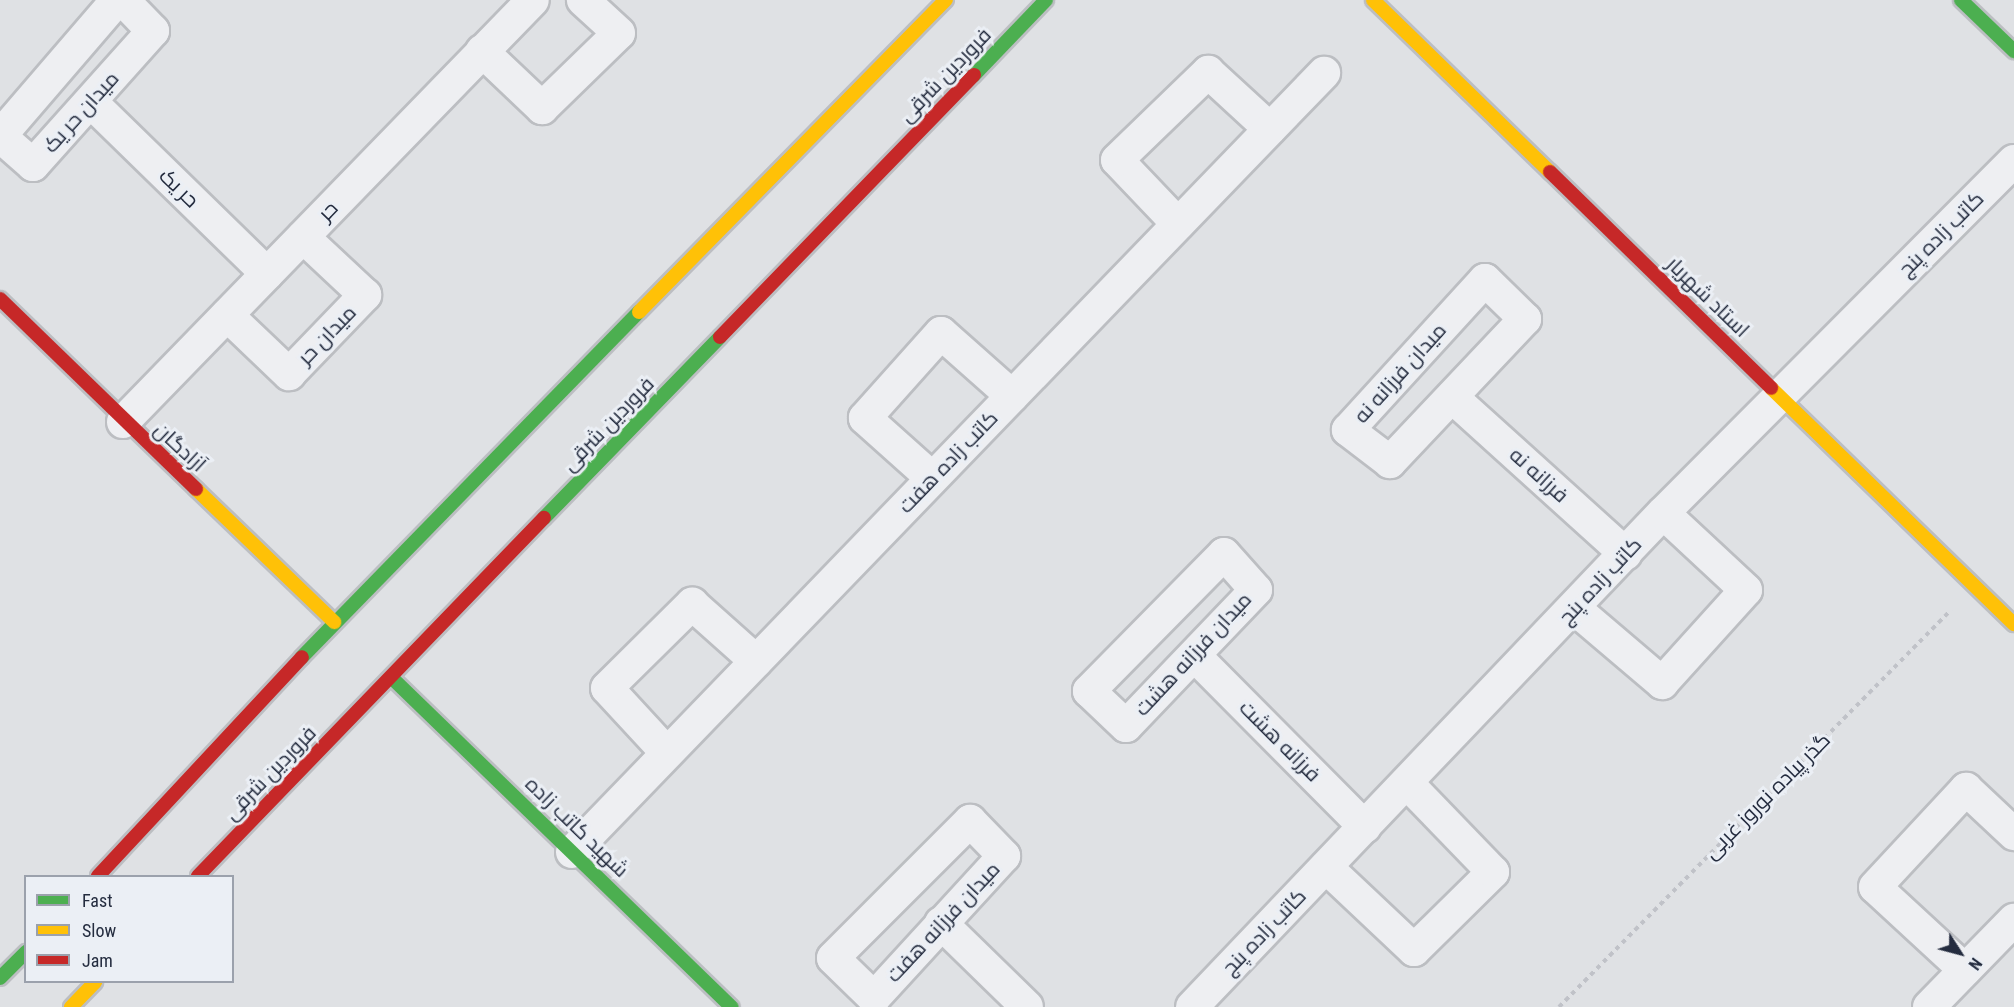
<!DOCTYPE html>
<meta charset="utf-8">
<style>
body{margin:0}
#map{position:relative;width:2014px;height:1007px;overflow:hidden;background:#dfe1e4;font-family:"Roboto Condensed",Cairo,sans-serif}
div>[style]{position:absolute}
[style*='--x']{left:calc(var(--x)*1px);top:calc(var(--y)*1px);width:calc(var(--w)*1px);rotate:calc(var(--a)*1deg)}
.path>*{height:4px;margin-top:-2px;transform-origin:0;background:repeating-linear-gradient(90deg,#c0c2c8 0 4.5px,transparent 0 9px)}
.roads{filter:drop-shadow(2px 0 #bcbec2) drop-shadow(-2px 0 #bcbec2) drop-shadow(0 2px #bcbec2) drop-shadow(0 -2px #bcbec2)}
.street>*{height:32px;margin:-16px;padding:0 16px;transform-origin:16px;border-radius:16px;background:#eeeff2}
.fast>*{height:14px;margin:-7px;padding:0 7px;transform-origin:7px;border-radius:7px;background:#4caf50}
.slow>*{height:14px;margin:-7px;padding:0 7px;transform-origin:7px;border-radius:7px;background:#ffc107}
.jam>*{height:14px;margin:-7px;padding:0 7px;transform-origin:7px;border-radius:7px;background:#c62828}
span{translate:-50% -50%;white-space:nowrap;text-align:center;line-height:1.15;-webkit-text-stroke:6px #ebeff5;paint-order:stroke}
.street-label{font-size:21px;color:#242c3f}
.legend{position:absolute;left:24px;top:875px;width:210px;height:108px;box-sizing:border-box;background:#ebeff5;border:2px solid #9ba1ac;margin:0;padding:8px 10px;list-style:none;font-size:18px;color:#242c3f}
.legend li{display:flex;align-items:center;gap:12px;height:30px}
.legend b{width:30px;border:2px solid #9ba1ac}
.north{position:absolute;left:1930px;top:923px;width:60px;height:60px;-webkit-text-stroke:4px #ebeff5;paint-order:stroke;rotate:126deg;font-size:16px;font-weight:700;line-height:24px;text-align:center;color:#242c3f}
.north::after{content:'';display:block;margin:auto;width:21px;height:27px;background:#242c3f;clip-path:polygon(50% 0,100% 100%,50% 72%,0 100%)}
</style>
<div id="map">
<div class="path">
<div style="--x:1559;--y:1007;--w:558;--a:-45.36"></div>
</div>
<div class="roads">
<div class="street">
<div style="--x:117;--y:0;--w:179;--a:130.7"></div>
<div style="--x:0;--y:136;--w:44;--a:41.3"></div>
<div style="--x:33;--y:165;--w:180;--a:-48.2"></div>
<div style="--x:153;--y:31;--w:43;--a:-134.1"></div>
<div style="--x:482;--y:51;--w:83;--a:43.5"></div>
<div style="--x:542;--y:108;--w:107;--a:-44.2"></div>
<div style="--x:619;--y:33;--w:49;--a:-137.5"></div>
<div style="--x:91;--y:102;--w:246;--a:44.3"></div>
<div style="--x:1178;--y:224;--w:88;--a:-133.6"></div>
<div style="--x:1117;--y:160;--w:127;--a:-44"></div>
<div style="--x:1208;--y:72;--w:84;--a:42.6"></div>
<div style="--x:1485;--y:280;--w:56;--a:44.3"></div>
<div style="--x:1525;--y:319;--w:197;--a:133.4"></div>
<div style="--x:1390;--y:462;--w:53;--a:-142.7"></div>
<div style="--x:1348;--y:430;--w:203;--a:-47.6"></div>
<div style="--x:227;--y:315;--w:86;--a:43.6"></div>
<div style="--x:289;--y:374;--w:110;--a:-46.1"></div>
<div style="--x:365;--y:295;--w:85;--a:-136.9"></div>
<div style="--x:1452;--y:397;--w:234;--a:42.1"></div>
<div style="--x:123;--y:422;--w:588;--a:-45.83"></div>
<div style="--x:932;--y:478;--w:90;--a:-138.2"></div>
<div style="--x:865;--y:418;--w:114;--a:-48.2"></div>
<div style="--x:941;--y:333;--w:95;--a:41.6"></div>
<div style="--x:1224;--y:554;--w:48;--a:48.4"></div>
<div style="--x:1256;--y:590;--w:188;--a:133.7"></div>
<div style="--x:1126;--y:726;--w:51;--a:-136.6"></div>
<div style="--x:1089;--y:691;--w:192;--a:-45.4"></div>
<div style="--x:1574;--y:608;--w:116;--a:40.4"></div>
<div style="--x:1662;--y:683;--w:125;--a:-47.9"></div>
<div style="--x:1746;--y:590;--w:113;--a:-137.1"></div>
<div style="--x:1195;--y:656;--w:241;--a:45.2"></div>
<div style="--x:667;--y:753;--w:88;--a:-132.7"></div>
<div style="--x:607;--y:688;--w:120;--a:-44.7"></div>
<div style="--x:692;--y:604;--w:86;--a:41.7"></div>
<div style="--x:970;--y:821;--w:49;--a:45.8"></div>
<div style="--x:1004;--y:856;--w:193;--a:132.5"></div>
<div style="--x:874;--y:998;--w:57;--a:-135.7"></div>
<div style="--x:833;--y:958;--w:194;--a:-45"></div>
<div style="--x:572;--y:852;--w:1083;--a:-46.01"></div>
<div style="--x:1326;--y:867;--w:121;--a:43.3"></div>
<div style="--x:1414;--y:950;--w:111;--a:-44.6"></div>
<div style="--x:1493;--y:872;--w:124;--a:-134"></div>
<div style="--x:941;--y:923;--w:120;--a:44.3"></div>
<div style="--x:1965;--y:970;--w:122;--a:-137.3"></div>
<div style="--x:1875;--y:887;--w:134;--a:-47.1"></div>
<div style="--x:1966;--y:789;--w:66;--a:43.2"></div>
<div style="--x:1192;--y:1007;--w:683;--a:-46.37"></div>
<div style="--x:1663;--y:513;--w:497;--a:-45.1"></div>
<div style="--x:1929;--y:1007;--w:122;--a:-45.7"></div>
</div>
<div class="fast">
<div style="--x:1961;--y:0;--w:74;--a:43.9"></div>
<div style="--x:974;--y:75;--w:104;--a:-46.2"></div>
<div style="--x:544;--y:518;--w:252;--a:-45.8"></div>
<div style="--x:302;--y:657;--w:482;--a:-45.7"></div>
<div style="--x:392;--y:678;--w:473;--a:44.1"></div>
<div style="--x:0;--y:978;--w:37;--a:-45"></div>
</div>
<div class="slow">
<div style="--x:1373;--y:0;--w:247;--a:44.2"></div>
<div style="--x:639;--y:312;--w:438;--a:-45.5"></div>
<div style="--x:1771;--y:388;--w:339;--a:44.2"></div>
<div style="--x:196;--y:489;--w:192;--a:43.9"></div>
<div style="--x:71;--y:1007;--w:35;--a:-46"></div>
</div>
<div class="jam">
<div style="--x:1550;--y:172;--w:309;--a:44.3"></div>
<div style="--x:0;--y:299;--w:273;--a:44.1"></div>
<div style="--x:720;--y:337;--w:365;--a:-45.9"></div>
<div style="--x:98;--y:876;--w:299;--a:-47"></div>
<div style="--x:198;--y:876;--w:498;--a:-46"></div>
</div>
</div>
<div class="street-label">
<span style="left:945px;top:75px;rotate:-46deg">فروردین شرقی</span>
<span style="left:81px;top:112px;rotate:-48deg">میدان حر یک</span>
<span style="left:179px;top:188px;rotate:44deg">حر یک</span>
<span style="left:328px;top:211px;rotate:-46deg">حر</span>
<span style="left:1941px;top:234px;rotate:-45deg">کاتب زاده پنج</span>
<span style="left:1708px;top:297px;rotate:44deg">استاد شهریار</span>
<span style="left:327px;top:335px;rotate:-46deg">میدان حر</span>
<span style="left:1400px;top:373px;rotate:-48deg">میدان فرزانه نه</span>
<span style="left:608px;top:424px;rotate:-46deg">فروردین شرقی</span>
<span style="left:180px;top:447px;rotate:43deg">آزادگان</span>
<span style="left:948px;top:462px;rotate:-46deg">کاتب زاده هفت</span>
<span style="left:1539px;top:475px;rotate:42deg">فرزانه نه</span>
<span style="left:1600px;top:581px;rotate:-47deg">کاتب زاده پنج</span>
<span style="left:1193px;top:654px;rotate:-47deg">میدان فرزانه هشت</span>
<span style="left:1280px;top:741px;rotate:45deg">فرزانه هشت</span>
<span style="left:270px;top:773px;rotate:-46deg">فروردین شرقی</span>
<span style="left:1767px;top:796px;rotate:-45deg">گذر پیاده نوروز غربی</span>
<span style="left:577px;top:827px;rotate:44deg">شهید کاتب زاده</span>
<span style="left:943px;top:922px;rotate:-47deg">میدان فرزانه هفت</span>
<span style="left:1264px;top:932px;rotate:-46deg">کاتب زاده پنج</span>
</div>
<ul class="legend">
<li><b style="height:8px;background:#4caf50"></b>Fast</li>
<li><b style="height:8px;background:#ffc107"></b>Slow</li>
<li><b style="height:8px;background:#c62828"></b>Jam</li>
</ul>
<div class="north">N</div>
</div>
